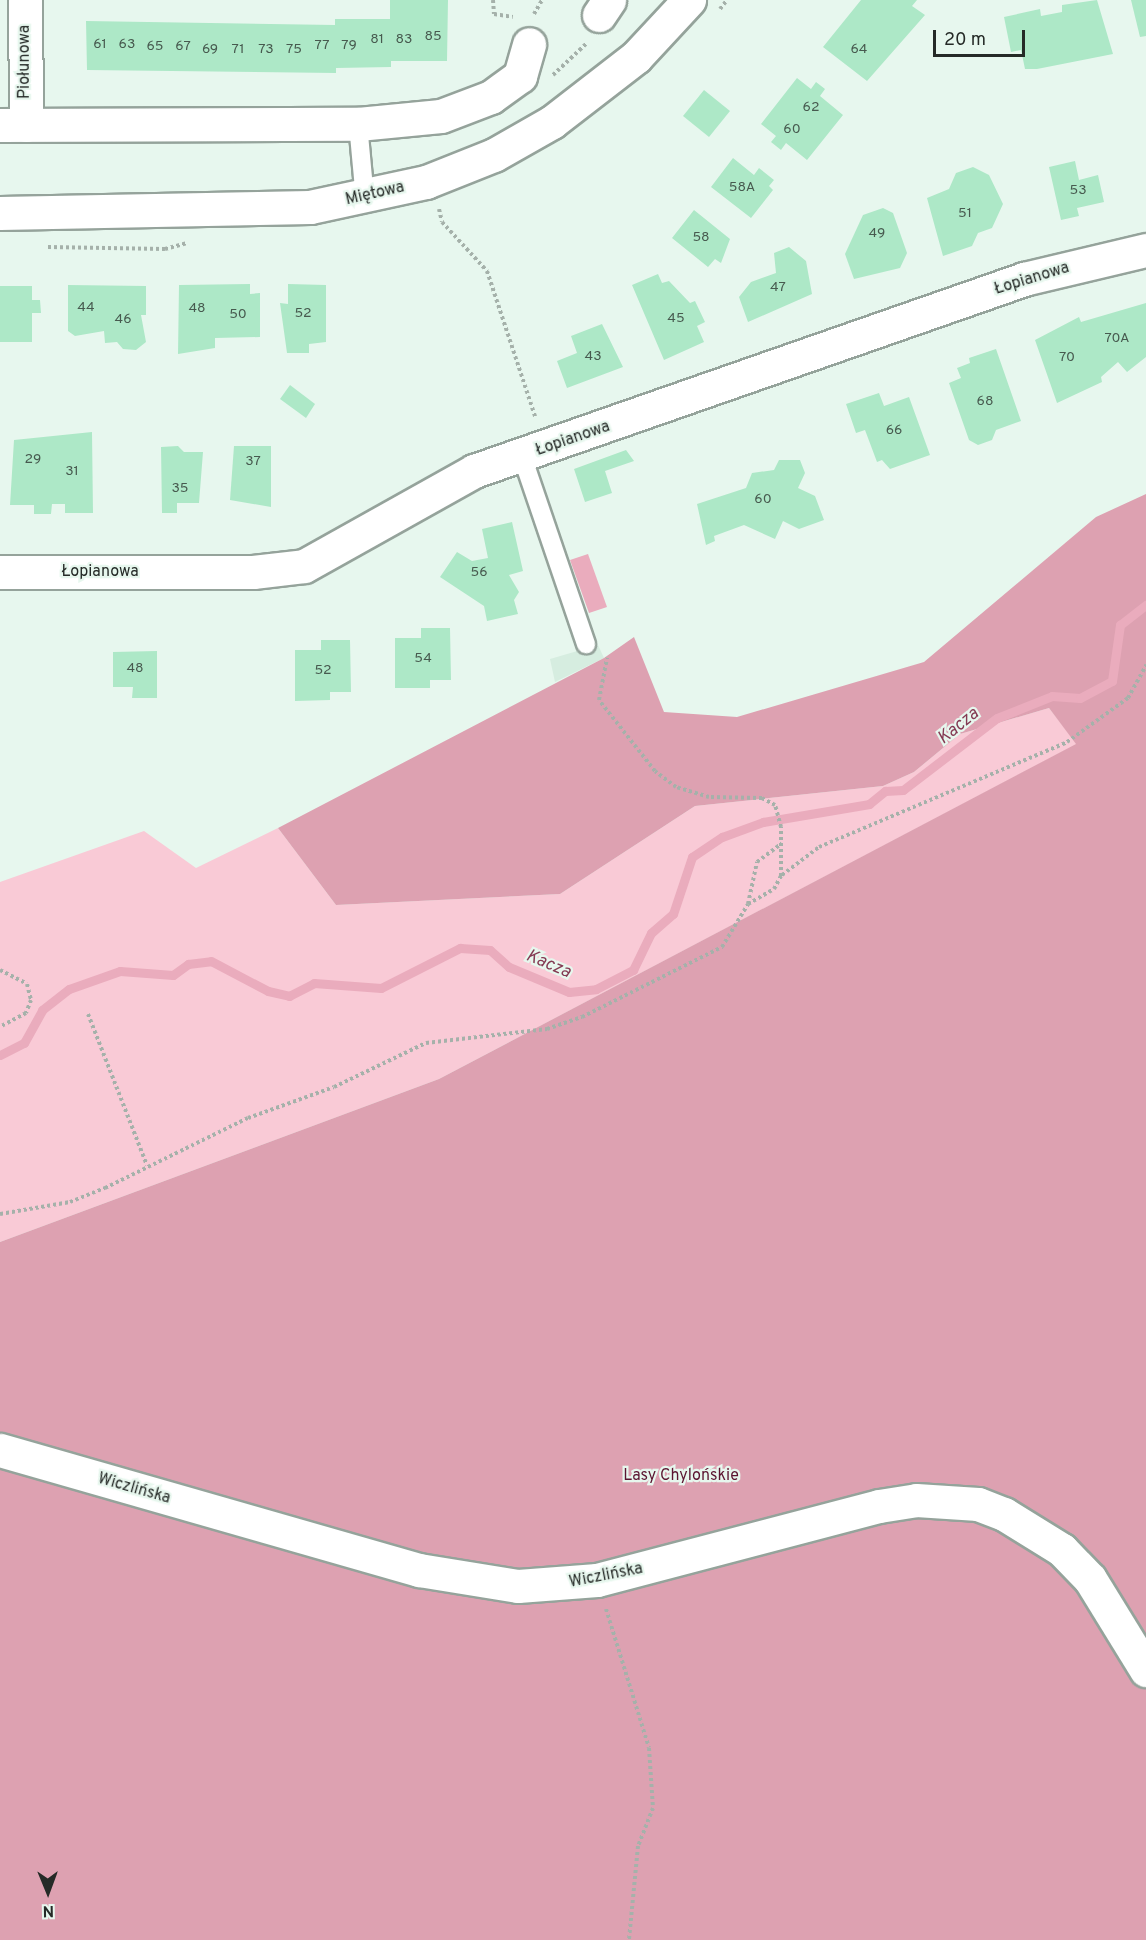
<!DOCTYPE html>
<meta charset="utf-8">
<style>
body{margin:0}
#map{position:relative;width:1146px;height:1940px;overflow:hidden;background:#e7f7ee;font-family:Overpass,sans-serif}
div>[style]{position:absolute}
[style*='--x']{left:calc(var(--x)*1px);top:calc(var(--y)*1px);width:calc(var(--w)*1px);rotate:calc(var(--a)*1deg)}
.built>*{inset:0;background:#d6ede0}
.green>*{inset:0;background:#f9cad6}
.forest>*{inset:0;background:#dda1b1}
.water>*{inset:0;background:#eaacbd}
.stream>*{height:9px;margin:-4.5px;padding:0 4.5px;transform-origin:4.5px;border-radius:4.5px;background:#eaacbd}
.building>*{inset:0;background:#ade8c7}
.path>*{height:4px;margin-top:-2px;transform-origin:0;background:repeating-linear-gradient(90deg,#a5b1aa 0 3px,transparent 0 6px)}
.roads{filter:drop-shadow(2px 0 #95a39b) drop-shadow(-2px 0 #95a39b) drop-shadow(0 2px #95a39b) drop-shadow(0 -2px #95a39b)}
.service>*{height:18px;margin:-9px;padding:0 9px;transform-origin:9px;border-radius:9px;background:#fff}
.minor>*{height:33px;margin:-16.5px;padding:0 16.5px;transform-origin:16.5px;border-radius:16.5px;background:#fff}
.tertiary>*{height:33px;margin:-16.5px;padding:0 16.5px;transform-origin:16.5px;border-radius:16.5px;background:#fff}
span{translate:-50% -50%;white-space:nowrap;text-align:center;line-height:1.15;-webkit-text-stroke:4.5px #e7f7ee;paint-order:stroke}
.number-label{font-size:14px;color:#475a4f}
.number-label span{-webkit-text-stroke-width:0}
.street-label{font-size:16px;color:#252a27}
.park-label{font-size:16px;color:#5b1430}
.water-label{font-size:18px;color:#843a53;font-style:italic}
.north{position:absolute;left:18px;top:1862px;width:60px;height:60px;-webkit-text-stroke:4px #e7f7ee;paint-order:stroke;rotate:179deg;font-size:16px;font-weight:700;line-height:24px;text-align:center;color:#252a27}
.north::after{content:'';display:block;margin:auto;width:21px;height:27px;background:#252a27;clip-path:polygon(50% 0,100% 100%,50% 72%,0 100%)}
.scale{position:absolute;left:933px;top:30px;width:92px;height:27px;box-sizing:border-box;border:3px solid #252a27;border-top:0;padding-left:8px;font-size:18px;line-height:21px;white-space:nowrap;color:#252a27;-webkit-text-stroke:4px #e7f7ee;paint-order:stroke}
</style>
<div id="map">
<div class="built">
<div style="clip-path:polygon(598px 645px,604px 658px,555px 682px,550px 659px)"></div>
</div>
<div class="green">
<div style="clip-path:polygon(1049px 708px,1077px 744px,439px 1079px,0 1242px,0 882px,144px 831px,196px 868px,278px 828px,336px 905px,560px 894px,695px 806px,883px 786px,914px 772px,960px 734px)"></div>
</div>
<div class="forest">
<div style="clip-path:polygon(1146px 494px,1146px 1940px,0 1940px,0 1242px,439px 1079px,1076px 744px,1049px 708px,960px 734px,914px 772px,883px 786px,695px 806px,560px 894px,336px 905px,278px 828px,604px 658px,634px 637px,664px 712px,737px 717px,924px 662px,1096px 517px)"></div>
</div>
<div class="water">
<div style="clip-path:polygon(588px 554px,607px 607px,589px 613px,570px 560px)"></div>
</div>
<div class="stream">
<div style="--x:0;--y:1055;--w:27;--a:-27"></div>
<div style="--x:24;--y:1043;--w:38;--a:-61"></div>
<div style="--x:42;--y:1010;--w:34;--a:-38"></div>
<div style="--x:69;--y:989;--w:54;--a:-19.4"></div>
<div style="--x:120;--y:971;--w:53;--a:4.3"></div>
<div style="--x:173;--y:975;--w:19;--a:-36"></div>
<div style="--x:188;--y:964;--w:23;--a:-7"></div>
<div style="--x:211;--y:961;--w:64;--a:27.8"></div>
<div style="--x:268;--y:991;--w:22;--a:13"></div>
<div style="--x:289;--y:996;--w:28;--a:-27"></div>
<div style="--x:314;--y:983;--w:67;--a:4.3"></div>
<div style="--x:381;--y:988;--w:89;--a:-26.9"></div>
<div style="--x:460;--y:948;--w:30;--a:4"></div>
<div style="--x:490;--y:950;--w:25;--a:42"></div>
<div style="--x:509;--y:967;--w:65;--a:22.6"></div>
<div style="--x:569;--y:992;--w:27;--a:-6"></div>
<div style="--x:596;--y:989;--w:42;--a:-27.2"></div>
<div style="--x:633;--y:970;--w:41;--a:-64.1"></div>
<div style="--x:651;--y:933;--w:29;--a:-41"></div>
<div style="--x:673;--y:914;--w:60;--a:-71.6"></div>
<div style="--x:692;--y:857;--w:36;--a:-34"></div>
<div style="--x:722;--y:837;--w:44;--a:-20.1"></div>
<div style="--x:763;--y:822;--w:108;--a:-9.6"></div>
<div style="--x:869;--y:804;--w:21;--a:-39"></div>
<div style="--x:885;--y:791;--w:18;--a:-3"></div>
<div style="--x:903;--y:790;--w:118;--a:-37.5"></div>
<div style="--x:997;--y:718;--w:59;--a:-21.8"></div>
<div style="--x:1052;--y:696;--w:28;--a:4"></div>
<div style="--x:1080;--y:698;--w:36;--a:-28"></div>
<div style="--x:1112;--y:681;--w:57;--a:-81.9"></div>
<div style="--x:1120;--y:625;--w:33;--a:-38"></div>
</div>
<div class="building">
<div style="clip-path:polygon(390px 0,448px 0,447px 61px,391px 61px,391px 67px,336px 68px,336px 73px,87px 70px,86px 21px,335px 25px,335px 19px,390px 19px)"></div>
<div style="clip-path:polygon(861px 0,917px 0,912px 6px,925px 15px,867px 81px,823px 47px)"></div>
<div style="clip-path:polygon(1097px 0,1113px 54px,1037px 69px,1025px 69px,1021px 50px,1011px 52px,1004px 17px,1040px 9px,1041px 16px,1062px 12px,1062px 5px)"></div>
<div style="clip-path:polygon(1131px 0,1146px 0,1146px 36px,1140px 37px)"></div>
<div style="clip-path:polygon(797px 78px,811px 89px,816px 82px,825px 89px,820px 96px,843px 115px,807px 160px,786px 143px,781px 150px,771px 142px,776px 136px,761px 124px)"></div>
<div style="clip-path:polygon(704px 90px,730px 111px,709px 137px,683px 116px)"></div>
<div style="clip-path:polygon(733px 158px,754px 175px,759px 168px,774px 180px,769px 186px,773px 190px,751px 218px,711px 187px)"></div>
<div style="clip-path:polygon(1075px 161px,1079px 180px,1098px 175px,1104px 202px,1077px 208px,1079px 216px,1061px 220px,1049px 167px)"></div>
<div style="clip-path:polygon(973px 167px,989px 175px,1003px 204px,992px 228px,978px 233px,972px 246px,943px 256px,927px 198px,949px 189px,956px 173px)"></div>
<div style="clip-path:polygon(883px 208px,893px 213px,907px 253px,900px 268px,854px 279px,845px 254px,863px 215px)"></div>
<div style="clip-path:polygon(694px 210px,730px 239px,721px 263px,715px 259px,708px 267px,672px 238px)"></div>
<div style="clip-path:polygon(789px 247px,806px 261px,812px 294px,748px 322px,739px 297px,751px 282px,776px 273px,774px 253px)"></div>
<div style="clip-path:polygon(658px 274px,662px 283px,669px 281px,690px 303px,695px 301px,705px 322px,697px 326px,704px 342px,664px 360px,632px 285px)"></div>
<div style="clip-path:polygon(250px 284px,250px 294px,260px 293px,260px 337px,215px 338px,215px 348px,178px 354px,179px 285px)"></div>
<div style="clip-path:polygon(288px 284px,326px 285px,326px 342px,309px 344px,309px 353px,287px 353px,280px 303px,288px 304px)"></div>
<div style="clip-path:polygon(68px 285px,146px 286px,146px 315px,141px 315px,146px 342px,136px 350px,123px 349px,117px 342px,105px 343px,104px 331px,75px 336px,68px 331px)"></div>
<div style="clip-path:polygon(0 286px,32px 286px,32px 300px,40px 300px,41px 313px,32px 313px,32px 342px,0 342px)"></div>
<div style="clip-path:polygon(1146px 303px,1146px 357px,1127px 372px,1118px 362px,1101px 377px,1102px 382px,1057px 403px,1035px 340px,1079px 317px,1081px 322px)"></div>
<div style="clip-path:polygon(602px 324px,623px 367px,567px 388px,557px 361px,577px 353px,571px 336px)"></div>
<div style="clip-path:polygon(996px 349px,1021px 421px,996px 430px,992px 440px,978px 445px,969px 440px,949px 383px,961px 378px,957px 368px,970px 363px,969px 358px)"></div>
<div style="clip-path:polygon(290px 385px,315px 404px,306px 418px,280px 399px)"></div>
<div style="clip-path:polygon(879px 393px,884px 406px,909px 397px,930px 455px,890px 469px,882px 460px,877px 462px,865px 430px,856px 433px,846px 404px)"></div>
<div style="clip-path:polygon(92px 432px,93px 513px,65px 513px,65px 504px,52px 504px,51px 514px,34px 514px,34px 505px,10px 505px,14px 440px)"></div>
<div style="clip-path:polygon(178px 446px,184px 452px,203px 452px,199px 503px,177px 503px,177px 513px,162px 513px,161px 447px)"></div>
<div style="clip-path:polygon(234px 446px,271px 446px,271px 507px,230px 500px)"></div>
<div style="clip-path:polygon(626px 450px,634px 461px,605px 471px,612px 493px,585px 502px,574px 469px)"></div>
<div style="clip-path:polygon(779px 460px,800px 460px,805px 473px,798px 488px,815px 496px,824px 520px,799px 529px,783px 521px,775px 539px,744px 525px,714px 536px,715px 541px,706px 545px,697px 504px,746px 488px,752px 473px,774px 470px)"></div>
<div style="clip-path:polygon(512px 522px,523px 571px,509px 575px,519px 592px,514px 600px,518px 614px,487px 621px,484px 606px,440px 577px,457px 552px,472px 561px,488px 558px,482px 529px)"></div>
<div style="clip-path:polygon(421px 628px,450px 628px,451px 680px,430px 680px,430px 688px,395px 688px,395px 638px,421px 638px)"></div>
<div style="clip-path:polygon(321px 640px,350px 640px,351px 692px,330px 692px,330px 700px,295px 701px,295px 650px,321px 650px)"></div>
<div style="clip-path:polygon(157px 651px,157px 698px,132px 698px,133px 687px,113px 687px,113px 652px)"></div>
</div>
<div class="path">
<div style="--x:493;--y:0;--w:14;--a:86"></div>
<div style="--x:494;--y:14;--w:19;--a:9"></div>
<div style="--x:720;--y:9;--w:11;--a:-52"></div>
<div style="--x:534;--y:14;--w:16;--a:-60"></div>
<div style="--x:553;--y:75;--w:47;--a:-43.3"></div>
<div style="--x:439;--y:209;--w:13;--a:77"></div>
<div style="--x:442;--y:222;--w:67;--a:47.4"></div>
<div style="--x:487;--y:271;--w:153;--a:71.7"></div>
<div style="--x:48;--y:247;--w:117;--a:1"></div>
<div style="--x:165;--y:249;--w:23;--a:-15"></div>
<div style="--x:782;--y:875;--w:46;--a:-37.1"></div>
<div style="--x:819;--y:847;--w:269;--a:-22.9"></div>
<div style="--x:1067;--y:742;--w:75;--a:-35.8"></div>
<div style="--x:1128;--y:698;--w:38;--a:-61"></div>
<div style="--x:748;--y:904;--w:43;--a:-77.9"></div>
<div style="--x:757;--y:862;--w:31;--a:-37"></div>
<div style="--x:0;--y:970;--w:30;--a:27"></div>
<div style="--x:27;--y:984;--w:16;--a:76"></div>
<div style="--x:31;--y:1000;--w:14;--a:111"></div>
<div style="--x:26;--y:1013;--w:30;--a:152"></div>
<div style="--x:88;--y:1014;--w:162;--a:68.7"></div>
<div style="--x:0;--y:1214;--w:71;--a:-9.7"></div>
<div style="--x:70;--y:1202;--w:38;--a:-22"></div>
<div style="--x:105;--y:1188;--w:159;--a:-26.1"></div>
<div style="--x:248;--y:1118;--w:91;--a:-19.8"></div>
<div style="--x:334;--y:1087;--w:102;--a:-25.6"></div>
<div style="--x:426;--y:1043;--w:122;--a:-6.6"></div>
<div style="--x:547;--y:1029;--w:37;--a:-19"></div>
<div style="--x:582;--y:1017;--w:157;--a:-26.6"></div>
<div style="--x:722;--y:947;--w:50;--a:-58.8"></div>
<div style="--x:748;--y:904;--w:30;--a:-30"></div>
<div style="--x:774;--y:889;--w:15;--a:-62"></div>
<div style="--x:781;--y:876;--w:49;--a:-90"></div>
<div style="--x:781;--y:827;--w:23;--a:-105"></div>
<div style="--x:775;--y:805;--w:15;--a:-152"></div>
<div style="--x:762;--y:798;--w:53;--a:-178.9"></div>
<div style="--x:709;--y:797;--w:34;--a:-163"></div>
<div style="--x:676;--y:787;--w:26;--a:-143"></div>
<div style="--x:655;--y:771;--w:90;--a:-128.3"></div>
<div style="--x:599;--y:700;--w:43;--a:-79.2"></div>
<div style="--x:606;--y:1609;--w:145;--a:72.8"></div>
<div style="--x:649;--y:1748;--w:60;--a:86.2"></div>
<div style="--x:653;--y:1808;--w:41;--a:111.5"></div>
<div style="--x:638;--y:1846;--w:94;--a:95.5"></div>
</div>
<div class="roads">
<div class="service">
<div style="--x:358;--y:124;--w:75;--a:84.7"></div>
<div style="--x:522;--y:456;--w:199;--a:71.2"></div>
</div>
<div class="minor">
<div style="--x:25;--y:0;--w:125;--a:89.5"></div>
<div style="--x:599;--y:15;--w:18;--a:-56"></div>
<div style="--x:0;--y:125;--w:358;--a:-0.2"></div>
<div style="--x:358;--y:124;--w:83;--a:-5.5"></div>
<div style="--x:441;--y:116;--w:53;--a:-20.8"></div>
<div style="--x:491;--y:97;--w:36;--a:-36"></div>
<div style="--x:520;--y:76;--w:33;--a:-74"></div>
<div style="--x:0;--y:572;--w:253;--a:0"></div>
<div style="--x:253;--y:572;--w:51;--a:-6.7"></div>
<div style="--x:304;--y:566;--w:195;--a:-29.2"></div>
<div style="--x:474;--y:471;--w:583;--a:-19.24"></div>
<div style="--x:1024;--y:279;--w:125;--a:-13.4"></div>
</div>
<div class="tertiary">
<div style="--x:0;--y:213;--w:310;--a:-1.1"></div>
<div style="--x:310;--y:207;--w:119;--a:-12.2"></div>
<div style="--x:426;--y:182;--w:73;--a:-21.7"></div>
<div style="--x:494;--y:155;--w:67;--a:-29.6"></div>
<div style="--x:552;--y:122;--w:106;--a:-37.7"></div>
<div style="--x:636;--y:57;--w:78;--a:-47.1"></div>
<div style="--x:0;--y:1450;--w:436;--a:16"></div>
<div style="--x:419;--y:1570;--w:100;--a:9.2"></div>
<div style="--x:518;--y:1586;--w:79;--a:-4.3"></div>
<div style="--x:597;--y:1580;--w:292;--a:-14.7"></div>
<div style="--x:879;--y:1506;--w:37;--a:-9"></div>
<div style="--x:916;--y:1500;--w:62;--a:3.7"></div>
<div style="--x:978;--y:1504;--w:28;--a:21"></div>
<div style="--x:1004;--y:1514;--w:68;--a:31.8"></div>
<div style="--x:1062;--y:1550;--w:40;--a:46"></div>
<div style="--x:1090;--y:1579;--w:107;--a:58.4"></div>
</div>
</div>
<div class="number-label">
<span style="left:433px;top:37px">85</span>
<span style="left:377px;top:40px">81</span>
<span style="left:404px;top:40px">83</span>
<span style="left:100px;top:45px">61</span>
<span style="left:127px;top:45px">63</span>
<span style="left:322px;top:46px">77</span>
<span style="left:349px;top:46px">79</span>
<span style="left:155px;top:47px">65</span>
<span style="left:183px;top:47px">67</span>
<span style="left:210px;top:50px">69</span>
<span style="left:238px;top:50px">71</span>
<span style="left:266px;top:50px">73</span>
<span style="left:294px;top:50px">75</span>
<span style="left:859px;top:50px">64</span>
<span style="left:811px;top:108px">62</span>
<span style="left:792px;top:130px">60</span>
<span style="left:742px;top:188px">58A</span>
<span style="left:1078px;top:191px">53</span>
<span style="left:965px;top:214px">51</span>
<span style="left:877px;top:234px">49</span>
<span style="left:701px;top:238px">58</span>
<span style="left:778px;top:288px">47</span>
<span style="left:86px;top:308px">44</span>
<span style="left:197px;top:309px">48</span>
<span style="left:303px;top:314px">52</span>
<span style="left:238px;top:315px">50</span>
<span style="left:676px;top:319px">45</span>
<span style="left:123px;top:320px">46</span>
<span style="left:1117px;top:339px">70A</span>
<span style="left:593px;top:357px">43</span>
<span style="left:1067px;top:358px">70</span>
<span style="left:985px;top:402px">68</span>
<span style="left:894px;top:431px">66</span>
<span style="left:33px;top:460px">29</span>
<span style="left:253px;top:462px">37</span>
<span style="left:72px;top:472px">31</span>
<span style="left:180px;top:489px">35</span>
<span style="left:763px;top:500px">60</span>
<span style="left:479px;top:573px">56</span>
<span style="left:423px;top:659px">54</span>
<span style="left:135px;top:669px">48</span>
<span style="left:323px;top:671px">52</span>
</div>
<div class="street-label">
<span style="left:25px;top:62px;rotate:-90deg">Piołunowa</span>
<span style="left:375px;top:194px;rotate:-13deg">Miętowa</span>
<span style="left:1032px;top:279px;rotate:-17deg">Łopianowa</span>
<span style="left:573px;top:439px;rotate:-19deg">Łopianowa</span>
<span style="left:100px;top:572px">Łopianowa</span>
<span style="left:134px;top:1489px;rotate:16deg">Wiczlińska</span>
<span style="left:606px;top:1576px;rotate:-11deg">Wiczlińska</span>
</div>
<div class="park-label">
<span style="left:681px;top:1476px">Lasy Chylońskie</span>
</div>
<div class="water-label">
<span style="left:959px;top:727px;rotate:-39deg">Kacza</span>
<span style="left:548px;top:965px;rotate:23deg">Kacza</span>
</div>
<div class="north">N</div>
<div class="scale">20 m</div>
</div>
